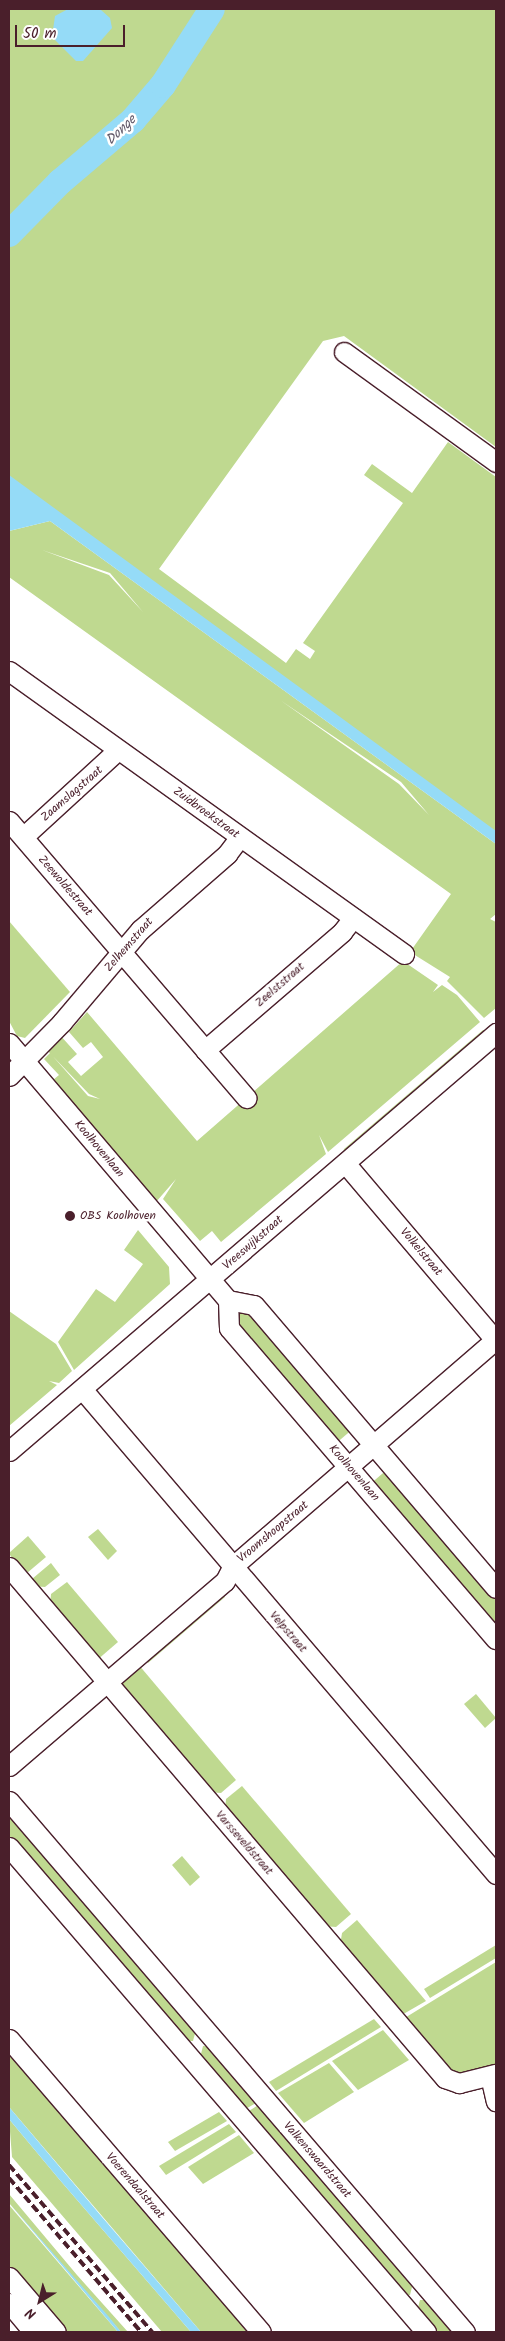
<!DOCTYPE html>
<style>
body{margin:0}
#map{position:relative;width:505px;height:2341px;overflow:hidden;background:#fff;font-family:Kalam,sans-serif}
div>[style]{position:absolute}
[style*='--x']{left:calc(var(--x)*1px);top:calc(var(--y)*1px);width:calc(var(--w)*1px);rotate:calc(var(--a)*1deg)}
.green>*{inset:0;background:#bfd990}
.water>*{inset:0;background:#95dbf7}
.river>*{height:26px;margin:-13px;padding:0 13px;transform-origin:13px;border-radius:13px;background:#95dbf7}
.roads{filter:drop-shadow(1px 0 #4a1f2b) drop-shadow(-1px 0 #4a1f2b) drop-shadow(0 1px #4a1f2b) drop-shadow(0 -1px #4a1f2b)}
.minor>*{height:19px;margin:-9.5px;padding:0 9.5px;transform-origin:9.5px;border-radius:9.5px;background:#fff}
.rail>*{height:4px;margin-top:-2px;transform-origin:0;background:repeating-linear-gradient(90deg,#4a1f2b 0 8px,transparent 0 12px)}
.dots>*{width:14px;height:14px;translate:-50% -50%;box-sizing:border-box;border:2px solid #fff;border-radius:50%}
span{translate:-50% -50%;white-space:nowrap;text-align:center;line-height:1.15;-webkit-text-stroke:5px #fff;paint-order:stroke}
.street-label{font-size:12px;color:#4a1f2b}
.poi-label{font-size:12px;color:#4a1f2b}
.left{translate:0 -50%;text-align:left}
.water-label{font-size:14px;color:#605768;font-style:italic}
.frame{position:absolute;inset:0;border:10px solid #4a1f2b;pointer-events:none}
.north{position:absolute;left:15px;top:2276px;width:50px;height:50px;-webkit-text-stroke:4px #fff;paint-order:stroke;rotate:216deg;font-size:14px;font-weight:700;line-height:20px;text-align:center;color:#4a1f2b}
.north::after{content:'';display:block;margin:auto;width:18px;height:22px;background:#4a1f2b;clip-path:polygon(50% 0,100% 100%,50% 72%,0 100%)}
.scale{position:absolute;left:15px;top:25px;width:110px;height:22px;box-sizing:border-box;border:2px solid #4a1f2b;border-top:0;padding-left:6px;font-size:15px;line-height:18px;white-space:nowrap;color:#4a1f2b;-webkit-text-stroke:4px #fff;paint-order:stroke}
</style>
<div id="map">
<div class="green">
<div style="clip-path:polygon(9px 9px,496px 9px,496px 447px,344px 336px,323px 341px,159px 569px,286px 663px,296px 649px,310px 659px,315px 651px,303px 643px,403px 503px,364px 475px,372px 464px,412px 493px,448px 442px,496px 477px,496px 838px,9px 476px)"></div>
<div style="clip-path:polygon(evenodd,50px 521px,496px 844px,496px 914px,490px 919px,496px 922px,496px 1008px,484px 1018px,447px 981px,450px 977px,410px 952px,451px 894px,9px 577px,9px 531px,50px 521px,42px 550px,110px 573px,143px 612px,109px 575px,42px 550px,50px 521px,280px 700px,401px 782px,429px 815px,399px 784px,280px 700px)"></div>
<div style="clip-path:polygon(9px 921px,70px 992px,25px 1038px,17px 1036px,9px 1021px)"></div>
<div style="clip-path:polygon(403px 961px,438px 985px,433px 992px,442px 985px,457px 995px,480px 1022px,328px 1152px,319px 1135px,326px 1154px,221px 1242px,212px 1231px,200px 1241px,163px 1199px,176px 1179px,156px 1202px,53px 1080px,59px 1075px,44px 1059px,50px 1053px,88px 1096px,100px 1099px,89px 1094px,45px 1048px,59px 1034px,77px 1054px,68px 1062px,81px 1076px,103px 1057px,91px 1042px,83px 1048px,69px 1032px,87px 1012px,197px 1141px)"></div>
<div style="clip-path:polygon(483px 1030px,488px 1030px,343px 1153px,344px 1149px)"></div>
<div style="clip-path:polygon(138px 1230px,169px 1267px,170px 1284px,74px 1370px,58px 1342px,96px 1289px,115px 1302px,143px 1264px,124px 1250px)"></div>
<div style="clip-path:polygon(252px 1308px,354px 1428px,334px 1445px,232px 1326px,234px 1311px)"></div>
<div style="clip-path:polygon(9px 1311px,56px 1344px,72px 1371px,59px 1383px,49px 1381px,57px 1385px,9px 1426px)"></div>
<div style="clip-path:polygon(389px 1468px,496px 1594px,496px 1634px,369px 1485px)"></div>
<div style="clip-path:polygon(98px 1529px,117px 1551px,108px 1560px,88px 1537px)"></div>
<div style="clip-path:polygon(28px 1536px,46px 1557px,27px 1573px,20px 1573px,9px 1553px)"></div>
<div style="clip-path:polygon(51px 1563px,60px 1575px,45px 1587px,32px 1586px,32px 1579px)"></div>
<div style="clip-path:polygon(67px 1582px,118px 1642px,96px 1661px,50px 1607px,51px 1594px)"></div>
<div style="clip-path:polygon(221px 1592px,225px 1597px,148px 1663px,144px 1658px)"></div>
<div style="clip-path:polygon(138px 1664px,236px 1780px,221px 1793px,208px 1792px,121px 1690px,122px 1677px)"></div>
<div style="clip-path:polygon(476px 1694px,496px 1718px,485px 1728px,464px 1704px)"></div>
<div style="clip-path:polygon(242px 1786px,351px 1914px,336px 1927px,323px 1926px,225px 1812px,226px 1799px)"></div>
<div style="clip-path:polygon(9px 1806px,197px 2026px,193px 2041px,181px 2041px,9px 1840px)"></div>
<div style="clip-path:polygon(182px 1856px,200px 1877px,190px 1886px,172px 1865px)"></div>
<div style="clip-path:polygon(357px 1920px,426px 2001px,400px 2016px,340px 1946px,342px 1933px)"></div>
<div style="clip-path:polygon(496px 1945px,496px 1958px,430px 1998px,424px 1989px)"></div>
<div style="clip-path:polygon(496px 1962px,496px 2068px,456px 2077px,403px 2019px)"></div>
<div style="clip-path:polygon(374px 2019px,381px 2027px,276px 2091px,269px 2082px)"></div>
<div style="clip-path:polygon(383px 2030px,409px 2060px,358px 2090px,332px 2061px)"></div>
<div style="clip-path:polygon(203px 2046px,216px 2047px,261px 2100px,242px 2111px,199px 2062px)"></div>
<div style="clip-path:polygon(9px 2050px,250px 2332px,201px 2332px,9px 2107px)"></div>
<div style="clip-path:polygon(329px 2063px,354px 2092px,304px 2123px,278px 2093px)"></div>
<div style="clip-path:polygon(263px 2102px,414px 2279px,410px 2295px,398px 2294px,244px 2114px)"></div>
<div style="clip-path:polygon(219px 2112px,227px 2121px,175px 2151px,168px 2142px)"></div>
<div style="clip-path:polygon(9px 2119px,59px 2179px,191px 2332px,162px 2332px,12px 2157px)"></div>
<div style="clip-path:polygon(229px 2124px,236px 2132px,166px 2175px,159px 2166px)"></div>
<div style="clip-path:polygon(239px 2135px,254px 2153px,203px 2184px,188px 2167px)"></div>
<div style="clip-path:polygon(9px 2194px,77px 2275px,128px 2332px,121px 2332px,9px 2203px)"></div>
<div style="clip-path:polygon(9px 2205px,118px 2332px,62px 2332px,9px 2270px)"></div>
<div style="clip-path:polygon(420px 2300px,433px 2300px,460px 2332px,431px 2332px,416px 2315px)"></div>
</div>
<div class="water">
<div style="clip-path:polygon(68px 9px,101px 10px,110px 18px,112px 28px,83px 61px,76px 61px,52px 37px,55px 16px)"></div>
<div style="clip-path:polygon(9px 475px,496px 831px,496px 844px,50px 521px,9px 531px)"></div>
<div style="clip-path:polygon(9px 2107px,102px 2217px,201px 2332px,191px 2332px,59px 2179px,9px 2119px)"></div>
<div style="clip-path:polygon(9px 2203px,109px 2317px,121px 2332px,118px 2332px)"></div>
</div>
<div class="river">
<div style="--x:9;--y:234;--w:73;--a:-45.6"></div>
<div style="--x:60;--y:182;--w:96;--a:-40.3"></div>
<div style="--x:133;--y:120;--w:46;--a:-49.4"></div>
<div style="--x:163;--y:85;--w:90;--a:-57.2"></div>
</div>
<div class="roads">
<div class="minor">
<div style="--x:344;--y:352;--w:188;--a:35.9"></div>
<div style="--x:9;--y:671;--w:486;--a:35.6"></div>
<div style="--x:9;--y:821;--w:365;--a:49.4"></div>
<div style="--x:23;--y:837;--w:129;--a:-42.5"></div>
<div style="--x:9;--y:1043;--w:338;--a:49.6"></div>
<div style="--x:228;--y:1300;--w:26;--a:11"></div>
<div style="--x:254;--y:1305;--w:372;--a:49.5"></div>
<div style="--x:205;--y:1050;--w:181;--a:-40.7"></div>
<div style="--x:342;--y:932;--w:18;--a:-52"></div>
<div style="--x:9;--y:1076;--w:76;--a:-45.5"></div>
<div style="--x:62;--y:1022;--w:121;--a:-49.7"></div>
<div style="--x:140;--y:930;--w:116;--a:-41.1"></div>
<div style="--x:227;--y:854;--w:21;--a:-53"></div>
<div style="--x:345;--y:1163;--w:233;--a:49.7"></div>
<div style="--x:228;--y:1300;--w:28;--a:88"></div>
<div style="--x:229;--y:1328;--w:410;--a:49.4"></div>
<div style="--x:82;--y:1389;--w:638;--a:49.52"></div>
<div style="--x:9;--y:1451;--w:642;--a:-40.64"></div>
<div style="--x:9;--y:1567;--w:672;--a:49.53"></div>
<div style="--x:445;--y:2078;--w:15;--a:20"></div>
<div style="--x:459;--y:2083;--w:38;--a:-14"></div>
<div style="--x:9;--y:1766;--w:284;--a:-40.6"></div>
<div style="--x:225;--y:1581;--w:16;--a:-63"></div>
<div style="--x:232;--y:1567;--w:347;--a:-40.8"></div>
<div style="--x:9;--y:1801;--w:700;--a:49.35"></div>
<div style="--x:9;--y:1847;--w:640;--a:49.31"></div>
<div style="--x:9;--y:2039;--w:386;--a:49.3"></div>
<div style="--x:490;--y:2076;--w:26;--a:77"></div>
<div style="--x:9;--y:2277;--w:72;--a:49.5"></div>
<div style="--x:9;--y:2303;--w:38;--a:50"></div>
</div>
</div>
<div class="rail">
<div style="--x:9;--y:2165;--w:220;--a:49.4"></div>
<div style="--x:9;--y:2178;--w:203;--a:49.4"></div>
</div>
<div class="dots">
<div style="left:70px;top:1216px;background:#4a1f2b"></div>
</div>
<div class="street-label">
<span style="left:72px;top:794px;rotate:-41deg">Zaamslagstraat</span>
<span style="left:206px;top:813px;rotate:36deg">Zuidbroekstraat</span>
<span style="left:65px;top:886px;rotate:49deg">Zeewoldestraat</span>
<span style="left:129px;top:945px;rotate:-49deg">Zelhemstraat</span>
<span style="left:280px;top:985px;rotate:-41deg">Zeelststraat</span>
<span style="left:99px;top:1149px;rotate:50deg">Koolhovenlaan</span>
<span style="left:253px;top:1243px;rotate:-41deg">Vreeswijkstraat</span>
<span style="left:421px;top:1252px;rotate:50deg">Volkelstraat</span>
<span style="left:354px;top:1473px;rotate:49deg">Koolhovenlaan</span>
<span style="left:273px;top:1532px;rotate:-40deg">Vroomshoopstraat</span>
<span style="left:288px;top:1632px;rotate:49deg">Velpstraat</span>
<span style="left:244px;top:1843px;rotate:49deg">Varsseveldstraat</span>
<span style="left:317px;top:2160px;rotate:49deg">Valkenswaardstraat</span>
<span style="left:135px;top:2186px;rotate:49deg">Voerendaalstraat</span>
</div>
<div class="poi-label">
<span class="left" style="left:80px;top:1216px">OBS Koolhoven</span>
</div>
<div class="water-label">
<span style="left:121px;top:130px;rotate:-44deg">Donge</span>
</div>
<div class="frame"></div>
<div class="north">N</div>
<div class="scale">50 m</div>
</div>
